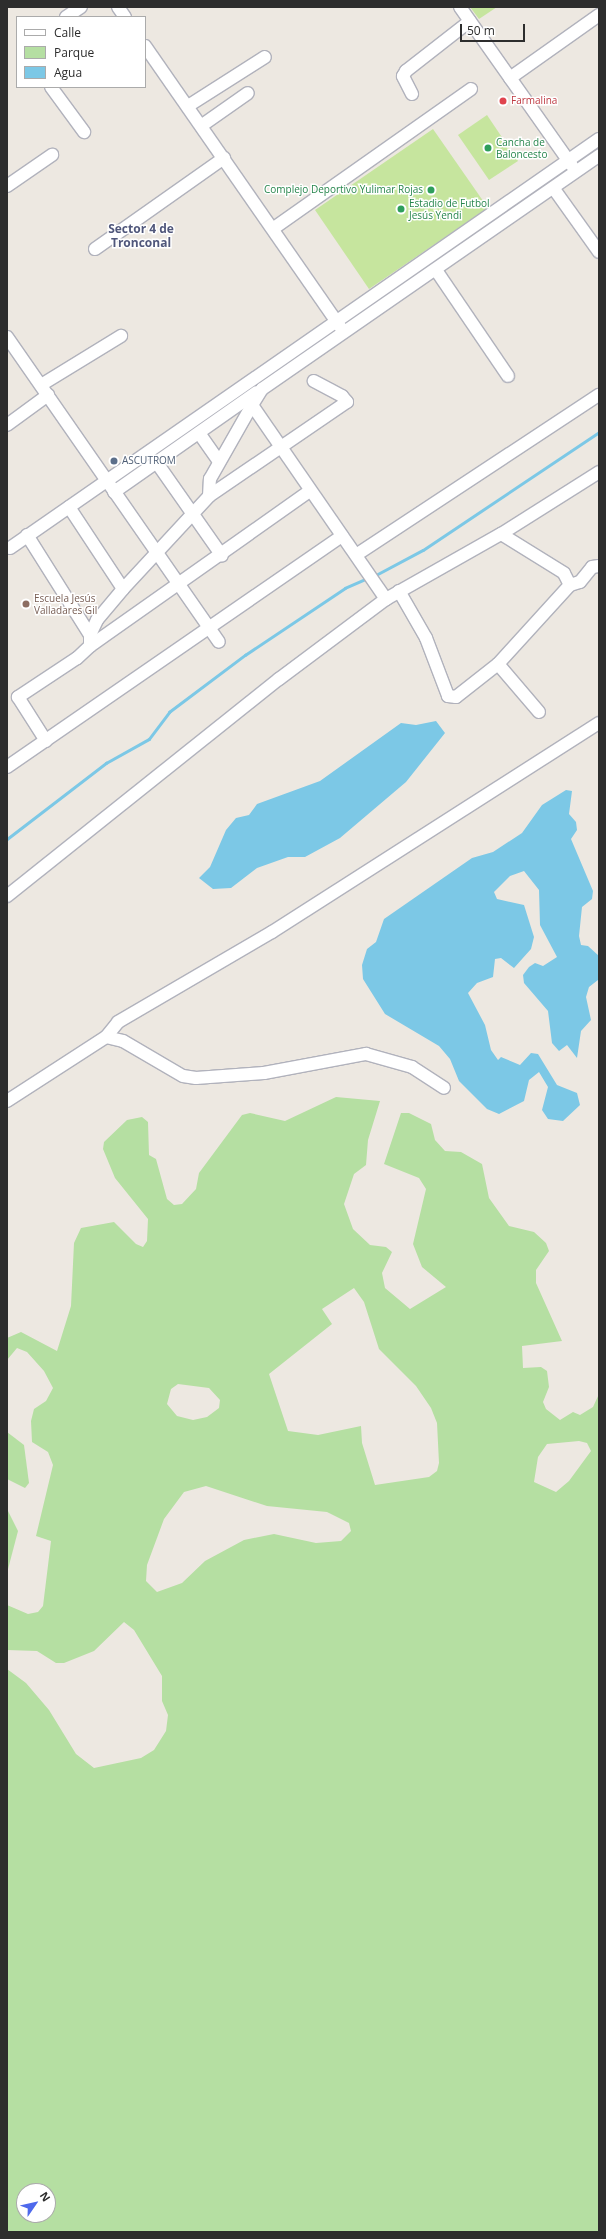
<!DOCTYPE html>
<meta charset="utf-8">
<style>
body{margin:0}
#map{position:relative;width:606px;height:2239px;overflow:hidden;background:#ede8e1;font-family:"Open Sans",sans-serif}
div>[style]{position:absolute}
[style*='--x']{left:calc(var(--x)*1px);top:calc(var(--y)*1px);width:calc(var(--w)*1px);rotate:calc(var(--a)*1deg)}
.green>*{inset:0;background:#b5dfa2}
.pitch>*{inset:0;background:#c6e59e}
.water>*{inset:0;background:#7cc8e6}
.stream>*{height:2.5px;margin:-1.25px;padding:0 1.25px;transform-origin:1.25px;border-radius:1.25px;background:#7cc8e6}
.roads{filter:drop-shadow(1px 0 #b1b2bc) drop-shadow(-1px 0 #b1b2bc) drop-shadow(0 1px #b1b2bc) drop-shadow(0 -1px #b1b2bc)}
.minor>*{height:12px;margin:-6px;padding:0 6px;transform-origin:6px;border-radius:6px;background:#fff}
.dots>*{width:11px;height:11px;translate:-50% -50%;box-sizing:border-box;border:2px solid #fff;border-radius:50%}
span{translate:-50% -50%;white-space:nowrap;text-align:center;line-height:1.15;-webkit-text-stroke:3px #fff;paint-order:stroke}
.health-label{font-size:10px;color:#be3a42}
.left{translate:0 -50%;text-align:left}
.leisure-label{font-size:10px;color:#27864d}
.right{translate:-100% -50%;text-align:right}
.service-label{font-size:10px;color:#4e5e75}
.education-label{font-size:10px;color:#785e54}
.quarter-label{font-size:12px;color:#50577b;font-weight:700}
.frame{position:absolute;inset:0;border:8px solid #2d2d2d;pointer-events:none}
.legend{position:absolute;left:16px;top:16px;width:130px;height:72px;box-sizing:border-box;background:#fff;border:1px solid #ababab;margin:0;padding:5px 7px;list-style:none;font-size:12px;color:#2d2d2d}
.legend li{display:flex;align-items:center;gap:8px;height:20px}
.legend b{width:20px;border:1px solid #ababab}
.north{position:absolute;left:16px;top:2183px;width:40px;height:40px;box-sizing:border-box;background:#fff;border:1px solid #ababab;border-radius:50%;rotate:56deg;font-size:11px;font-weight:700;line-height:16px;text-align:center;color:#2d2d2d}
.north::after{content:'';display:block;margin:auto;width:14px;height:18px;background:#4e69ec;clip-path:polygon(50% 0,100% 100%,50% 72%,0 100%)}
.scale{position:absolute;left:460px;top:24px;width:65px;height:18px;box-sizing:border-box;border:2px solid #2d2d2d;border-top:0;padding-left:5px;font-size:12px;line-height:14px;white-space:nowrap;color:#2d2d2d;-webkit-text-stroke:3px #fff;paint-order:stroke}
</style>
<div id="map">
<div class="green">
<div style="clip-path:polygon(evenodd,336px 1097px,380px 1101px,368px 1140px,366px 1165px,354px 1174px,344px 1204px,353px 1229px,370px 1245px,386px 1247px,392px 1252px,382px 1273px,385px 1288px,410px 1309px,446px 1287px,422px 1267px,413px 1244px,426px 1189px,419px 1178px,384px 1164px,401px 1113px,409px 1113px,431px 1124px,435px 1140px,445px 1151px,461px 1152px,482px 1164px,489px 1198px,509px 1226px,534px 1232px,546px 1243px,549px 1251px,536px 1270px,536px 1283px,562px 1341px,522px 1346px,523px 1368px,541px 1367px,547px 1371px,549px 1387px,543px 1402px,546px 1409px,560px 1420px,573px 1412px,580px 1415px,593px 1407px,599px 1394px,599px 2232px,7px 2232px,7px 1669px,26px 1683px,49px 1710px,76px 1754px,94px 1768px,141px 1758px,154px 1750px,166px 1731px,168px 1715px,162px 1701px,162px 1676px,134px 1630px,124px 1622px,94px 1651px,64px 1663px,56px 1663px,37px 1651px,7px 1650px,7px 1605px,28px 1614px,38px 1612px,43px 1606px,51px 1541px,36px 1536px,53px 1465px,48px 1452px,32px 1442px,31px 1421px,34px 1409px,46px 1401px,53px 1388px,44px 1371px,27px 1352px,17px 1348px,7px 1360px,7px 1338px,21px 1332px,57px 1351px,71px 1306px,74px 1243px,81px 1228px,114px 1222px,136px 1244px,143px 1247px,147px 1241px,148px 1219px,115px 1178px,103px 1149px,104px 1142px,127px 1120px,142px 1117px,148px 1122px,149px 1155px,156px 1159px,167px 1199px,174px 1205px,182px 1204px,196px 1189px,199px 1173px,242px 1115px,250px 1113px,285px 1121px,336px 1097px,354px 1288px,364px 1302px,379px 1349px,416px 1386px,431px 1408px,437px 1423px,439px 1463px,437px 1471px,429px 1477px,375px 1485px,362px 1443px,361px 1426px,318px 1435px,288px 1431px,269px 1374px,332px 1324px,322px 1309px,354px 1288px,336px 1097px,178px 1384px,209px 1388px,220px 1400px,219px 1408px,207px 1417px,193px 1420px,177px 1416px,167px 1404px,171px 1389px,178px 1384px,336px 1097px,579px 1441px,587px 1443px,591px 1451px,569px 1481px,556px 1492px,534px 1482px,538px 1457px,547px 1444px,579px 1441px,336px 1097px,206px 1486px,267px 1506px,327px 1512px,349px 1523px,351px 1531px,341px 1541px,316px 1543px,274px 1534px,244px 1540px,205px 1561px,182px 1583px,157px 1592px,146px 1581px,147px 1565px,164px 1519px,184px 1492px,206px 1486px,336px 1097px,24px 2191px,48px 2191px,48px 2215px,24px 2215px,24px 2191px)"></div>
<div style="clip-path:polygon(7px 1432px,24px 1445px,29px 1483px,25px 1488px,7px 1479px)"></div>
<div style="clip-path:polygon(7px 1509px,18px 1531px,7px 1573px)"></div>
</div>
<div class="pitch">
<div style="clip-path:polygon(470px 7px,497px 7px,479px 19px)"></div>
<div style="clip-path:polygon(487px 115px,518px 161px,489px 180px,458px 135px)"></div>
<div style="clip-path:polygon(433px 129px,488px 208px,369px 289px,315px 210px)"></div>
</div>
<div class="water">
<div style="clip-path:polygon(436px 721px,445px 733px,406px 782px,340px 838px,305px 857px,288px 857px,257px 868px,231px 888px,213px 889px,199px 878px,210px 867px,226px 830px,236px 818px,249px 815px,257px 804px,320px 781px,401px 723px,416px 725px)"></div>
<div style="clip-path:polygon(566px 790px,572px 791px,569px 814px,576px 822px,577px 830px,571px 839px,593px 891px,592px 899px,582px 907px,579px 936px,581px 945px,588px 946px,599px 956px,598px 980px,589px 987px,586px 997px,591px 1020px,581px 1031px,577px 1058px,567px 1045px,559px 1051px,552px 1043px,548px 1011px,524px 983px,523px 975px,529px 967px,535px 963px,543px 966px,557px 957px,540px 925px,539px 890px,524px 871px,510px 876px,494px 892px,497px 899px,524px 905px,534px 937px,531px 949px,514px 968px,501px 958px,495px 959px,493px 977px,477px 983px,468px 993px,485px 1025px,491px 1050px,498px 1060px,501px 1057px,520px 1065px,531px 1053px,538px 1054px,557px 1085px,577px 1093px,580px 1105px,563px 1121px,548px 1119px,542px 1110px,548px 1087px,539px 1072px,529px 1080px,524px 1101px,499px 1114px,487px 1109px,459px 1081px,450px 1059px,439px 1046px,385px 1014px,363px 979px,362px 965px,367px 949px,376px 942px,384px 919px,472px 858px,493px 852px,522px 833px,542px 805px)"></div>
</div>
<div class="stream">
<div style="--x:374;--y:576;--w:55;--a:-28"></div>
<div style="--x:423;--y:550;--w:212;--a:-33.8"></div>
<div style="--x:7;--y:839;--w:125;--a:-37.5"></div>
<div style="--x:106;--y:763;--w:49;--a:-29.2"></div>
<div style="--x:149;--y:739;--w:34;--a:-53"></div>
<div style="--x:169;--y:712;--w:95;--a:-36.9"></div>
<div style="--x:245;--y:655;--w:120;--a:-33.8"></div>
<div style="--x:345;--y:588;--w:24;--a:-24"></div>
</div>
<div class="roads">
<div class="minor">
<div style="--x:118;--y:7;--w:12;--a:55"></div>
<div style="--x:460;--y:7;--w:194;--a:54.8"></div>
<div style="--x:66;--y:17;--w:18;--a:-34"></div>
<div style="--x:145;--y:46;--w:343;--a:55.2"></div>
<div style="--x:510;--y:78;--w:109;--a:-35.3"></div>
<div style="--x:51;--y:87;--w:56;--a:53.7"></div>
<div style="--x:412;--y:94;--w:20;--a:-117"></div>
<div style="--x:403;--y:76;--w:6;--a:-59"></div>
<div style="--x:406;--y:71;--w:81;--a:-38"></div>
<div style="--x:188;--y:106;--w:91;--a:-32.5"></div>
<div style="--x:201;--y:126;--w:57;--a:-35.1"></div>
<div style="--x:7;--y:186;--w:55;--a:-34.6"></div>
<div style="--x:554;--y:189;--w:77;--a:54.5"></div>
<div style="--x:274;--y:228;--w:241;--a:-35.2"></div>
<div style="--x:95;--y:249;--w:158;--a:-35.2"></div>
<div style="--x:436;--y:270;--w:128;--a:55.8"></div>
<div style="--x:7;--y:337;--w:371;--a:55.2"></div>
<div style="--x:41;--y:385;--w:94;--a:-31.5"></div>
<div style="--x:252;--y:405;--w:19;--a:-58"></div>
<div style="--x:262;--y:389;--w:410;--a:-34.7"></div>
<div style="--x:7;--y:425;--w:51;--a:-36.2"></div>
<div style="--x:199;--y:433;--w:33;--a:55"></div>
<div style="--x:157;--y:463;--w:113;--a:55"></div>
<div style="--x:114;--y:492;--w:174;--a:-35"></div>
<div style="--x:209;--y:496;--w:17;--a:-87"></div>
<div style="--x:210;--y:479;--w:85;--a:-60.4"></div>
<div style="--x:252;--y:405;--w:236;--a:55.4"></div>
<div style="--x:69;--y:507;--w:98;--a:56.6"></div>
<div style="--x:27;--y:535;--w:118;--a:57.8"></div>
<div style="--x:90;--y:635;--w:11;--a:90"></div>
<div style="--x:90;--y:646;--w:18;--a:137"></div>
<div style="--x:77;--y:658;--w:71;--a:146.5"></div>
<div style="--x:18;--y:697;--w:52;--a:57.5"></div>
<div style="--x:10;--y:548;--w:717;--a:-34.78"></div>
<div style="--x:356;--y:555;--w:291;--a:-33.4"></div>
<div style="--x:570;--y:585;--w:10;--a:-17"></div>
<div style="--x:580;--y:582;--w:19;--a:-51"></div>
<div style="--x:592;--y:567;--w:7;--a:-8"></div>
<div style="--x:399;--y:591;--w:54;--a:60.1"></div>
<div style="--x:426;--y:638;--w:62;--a:69.2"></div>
<div style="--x:448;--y:696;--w:8;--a:7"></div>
<div style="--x:456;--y:697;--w:53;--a:-38.2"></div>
<div style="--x:498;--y:664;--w:107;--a:-47.7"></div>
<div style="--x:570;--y:585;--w:13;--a:-117"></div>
<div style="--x:564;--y:573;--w:74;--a:-148.2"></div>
<div style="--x:90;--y:635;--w:17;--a:-65"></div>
<div style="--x:97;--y:620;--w:40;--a:-50"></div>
<div style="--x:123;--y:589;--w:127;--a:-47.2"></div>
<div style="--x:209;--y:496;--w:167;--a:-34.3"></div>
<div style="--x:347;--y:402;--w:8;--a:-130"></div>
<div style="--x:342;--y:396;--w:32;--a:-152"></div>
<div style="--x:90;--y:646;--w:269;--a:-35.2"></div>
<div style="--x:498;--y:664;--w:63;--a:49.5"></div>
<div style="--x:7;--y:767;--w:407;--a:-34.6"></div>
<div style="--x:7;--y:896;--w:348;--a:-38.6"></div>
<div style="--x:279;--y:679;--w:134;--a:-36.8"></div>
<div style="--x:386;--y:599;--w:132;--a:-29.5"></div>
<div style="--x:501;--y:534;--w:116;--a:-32.3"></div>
<div style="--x:106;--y:1037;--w:17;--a:13"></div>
<div style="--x:123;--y:1041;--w:69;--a:30.3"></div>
<div style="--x:183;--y:1076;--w:13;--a:9"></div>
<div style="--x:196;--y:1078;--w:68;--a:-4.2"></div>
<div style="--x:264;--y:1073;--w:104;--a:-10.6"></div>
<div style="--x:366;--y:1054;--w:48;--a:15.8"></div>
<div style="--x:412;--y:1067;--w:38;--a:33"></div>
<div style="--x:7;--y:1101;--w:118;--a:-32.9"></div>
<div style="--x:106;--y:1037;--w:19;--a:-51"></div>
<div style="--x:118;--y:1022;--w:178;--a:-30.3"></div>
<div style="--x:272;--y:932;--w:388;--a:-32.6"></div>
</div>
</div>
<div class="dots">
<div style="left:503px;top:101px;background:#e0444e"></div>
<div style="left:488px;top:148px;background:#2e9e5b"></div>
<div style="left:431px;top:190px;background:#2e9e5b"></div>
<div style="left:401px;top:209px;background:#2e9e5b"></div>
<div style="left:114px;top:461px;background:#5c6f8a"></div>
<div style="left:26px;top:604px;background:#8d6e63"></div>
</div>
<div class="health-label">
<span class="left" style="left:511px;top:101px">Farmalina</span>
</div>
<div class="leisure-label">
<span class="left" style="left:496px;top:148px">Cancha de<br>Baloncesto</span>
<span class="right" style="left:423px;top:190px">Complejo Deportivo Yulimar Rojas</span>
<span class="left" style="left:409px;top:209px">Estadio de Futbol<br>Jesús Yendi</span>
</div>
<div class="service-label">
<span class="left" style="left:122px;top:461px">ASCUTROM</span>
</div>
<div class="education-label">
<span class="left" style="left:34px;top:604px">Escuela Jesús<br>Valladares Gil</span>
</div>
<div class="quarter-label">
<span style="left:141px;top:236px">Sector 4 de<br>Tronconal</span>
</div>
<div class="frame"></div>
<ul class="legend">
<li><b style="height:5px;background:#fff"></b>Calle</li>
<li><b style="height:11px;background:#b5dfa2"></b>Parque</li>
<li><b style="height:11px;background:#7cc8e6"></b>Agua</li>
</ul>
<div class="north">N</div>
<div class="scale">50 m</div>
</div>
